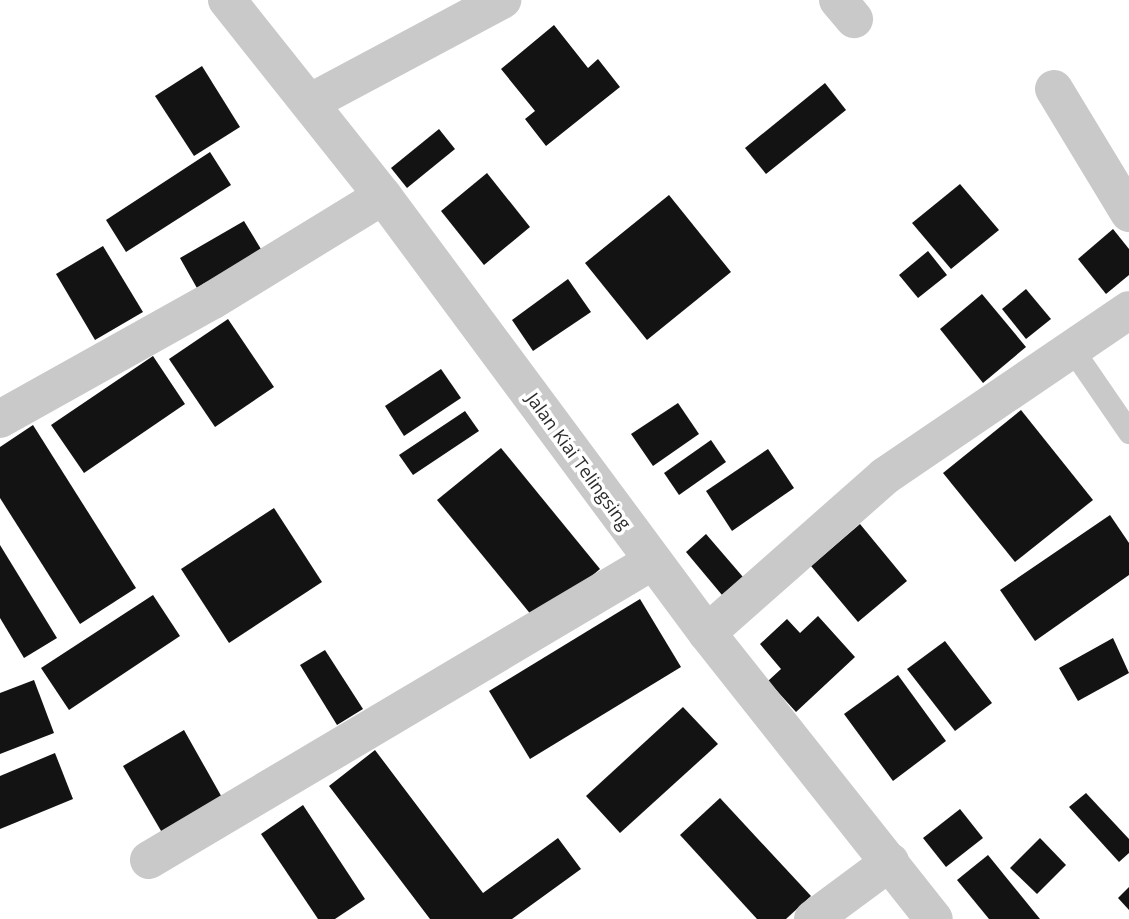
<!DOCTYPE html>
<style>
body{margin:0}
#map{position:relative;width:1129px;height:919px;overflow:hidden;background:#fff;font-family:"Open Sans",sans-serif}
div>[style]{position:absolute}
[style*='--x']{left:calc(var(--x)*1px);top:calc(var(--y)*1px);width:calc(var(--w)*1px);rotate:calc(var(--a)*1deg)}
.building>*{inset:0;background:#131313}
.lane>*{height:23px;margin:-11.5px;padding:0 11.5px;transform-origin:11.5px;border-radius:11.5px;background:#c9c9c9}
.street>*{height:38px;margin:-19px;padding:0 19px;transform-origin:19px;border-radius:19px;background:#c9c9c9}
span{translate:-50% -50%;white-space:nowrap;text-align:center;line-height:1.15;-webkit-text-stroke:7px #fff;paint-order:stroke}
.street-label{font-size:18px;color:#2c2c2c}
</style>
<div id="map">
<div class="building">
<div style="clip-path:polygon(554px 25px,588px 68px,598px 59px,620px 87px,546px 146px,525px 119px,535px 111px,501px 69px)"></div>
<div style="clip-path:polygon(202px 66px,240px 127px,194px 156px,155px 96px)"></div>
<div style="clip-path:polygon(825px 83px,846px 110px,766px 174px,745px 148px)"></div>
<div style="clip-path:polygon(439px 129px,455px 149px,407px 188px,391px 168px)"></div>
<div style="clip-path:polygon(210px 152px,231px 185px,126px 252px,106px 220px)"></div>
<div style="clip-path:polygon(487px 173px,530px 227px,484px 265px,441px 211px)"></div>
<div style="clip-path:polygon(960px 184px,999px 230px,951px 269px,912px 223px)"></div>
<div style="clip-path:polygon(669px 195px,731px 272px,647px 340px,585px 263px)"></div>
<div style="clip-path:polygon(244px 221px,267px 259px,202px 297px,180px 258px)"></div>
<div style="clip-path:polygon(1113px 229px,1129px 249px,1129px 275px,1106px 294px,1078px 259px)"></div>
<div style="clip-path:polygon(103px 246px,143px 312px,95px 340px,56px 274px)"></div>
<div style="clip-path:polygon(928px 251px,947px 275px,918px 298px,899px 275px)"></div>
<div style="clip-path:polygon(568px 279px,591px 312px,533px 351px,512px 320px)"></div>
<div style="clip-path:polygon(1026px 289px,1051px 319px,1026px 339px,1002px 309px)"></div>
<div style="clip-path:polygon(982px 294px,1026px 347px,983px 383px,940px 329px)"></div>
<div style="clip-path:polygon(228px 319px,274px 387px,215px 427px,169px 359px)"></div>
<div style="clip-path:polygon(153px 356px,185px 404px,84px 473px,51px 425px)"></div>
<div style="clip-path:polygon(441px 369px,461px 398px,404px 436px,385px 406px)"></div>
<div style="clip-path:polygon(678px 403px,699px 434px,653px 466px,631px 434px)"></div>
<div style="clip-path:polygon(1021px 410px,1093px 500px,1015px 562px,943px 473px)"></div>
<div style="clip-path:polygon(465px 411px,479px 431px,413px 475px,399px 455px)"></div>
<div style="clip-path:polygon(33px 425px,136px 588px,80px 624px,0 498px,0 447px)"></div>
<div style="clip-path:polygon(711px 440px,726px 462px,679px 495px,664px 473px)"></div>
<div style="clip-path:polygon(501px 448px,600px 569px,537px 622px,437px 500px)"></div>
<div style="clip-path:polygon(768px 449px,794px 488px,732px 531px,706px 491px)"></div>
<div style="clip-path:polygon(274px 508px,322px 582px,229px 643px,181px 569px)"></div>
<div style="clip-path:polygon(1110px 515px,1129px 543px,1129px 575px,1035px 641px,1000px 590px)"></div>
<div style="clip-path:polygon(860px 524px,907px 581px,858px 622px,811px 566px)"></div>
<div style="clip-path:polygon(706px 534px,743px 577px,722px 595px,686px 552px)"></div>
<div style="clip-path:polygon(0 545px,57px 638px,24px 658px,0 618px)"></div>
<div style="clip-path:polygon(153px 595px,180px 636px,69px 710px,41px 668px)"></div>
<div style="clip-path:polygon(640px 599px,681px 667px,530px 759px,489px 691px)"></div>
<div style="clip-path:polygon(818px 616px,855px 657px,796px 712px,768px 681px,781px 669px,760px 644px,787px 619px,800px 633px)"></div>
<div style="clip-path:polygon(1113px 638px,1129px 673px,1078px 701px,1059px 668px)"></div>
<div style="clip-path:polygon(945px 641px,992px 703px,955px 731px,907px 669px)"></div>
<div style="clip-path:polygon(325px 650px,363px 709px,337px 725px,300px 665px)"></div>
<div style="clip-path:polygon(898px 675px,946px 741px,893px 781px,844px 714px)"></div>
<div style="clip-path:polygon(34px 680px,54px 733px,0 754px,0 693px)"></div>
<div style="clip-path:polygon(683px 707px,718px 744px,620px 833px,586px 796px)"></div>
<div style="clip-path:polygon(184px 730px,224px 801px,164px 836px,123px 766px)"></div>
<div style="clip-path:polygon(375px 750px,483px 893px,558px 838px,581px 869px,512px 919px,430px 919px,329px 786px)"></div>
<div style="clip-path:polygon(55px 753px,73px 799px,0 829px,0 776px)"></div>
<div style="clip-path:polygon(1086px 793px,1129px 839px,1129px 853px,1119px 862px,1069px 807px)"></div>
<div style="clip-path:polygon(720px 798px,811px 896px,786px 919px,757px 919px,680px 835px)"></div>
<div style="clip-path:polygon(303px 805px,365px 899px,335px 919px,318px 919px,261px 834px)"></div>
<div style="clip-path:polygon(960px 809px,983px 838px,946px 867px,923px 838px)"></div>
<div style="clip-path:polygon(1040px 838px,1066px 865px,1037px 894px,1010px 868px)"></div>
<div style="clip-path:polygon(988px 855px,1040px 919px,989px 919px,957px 880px)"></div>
<div style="clip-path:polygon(1129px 887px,1129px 910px,1118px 898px)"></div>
</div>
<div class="lane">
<div style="--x:1072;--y:349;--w:101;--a:55.5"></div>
</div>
<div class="street">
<div style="--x:227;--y:0;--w:251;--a:51.5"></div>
<div style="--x:383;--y:196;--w:544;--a:53.45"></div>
<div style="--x:707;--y:633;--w:365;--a:51.6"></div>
<div style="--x:838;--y:0;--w:25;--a:50"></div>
<div style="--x:1054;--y:89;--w:145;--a:58.8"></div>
<div style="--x:311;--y:102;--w:217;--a:-28.1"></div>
<div style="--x:0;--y:419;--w:244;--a:-29.2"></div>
<div style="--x:213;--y:300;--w:199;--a:-31.5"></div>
<div style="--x:707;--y:633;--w:237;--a:-41.4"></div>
<div style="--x:885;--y:476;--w:295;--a:-34.2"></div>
<div style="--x:149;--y:860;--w:586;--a:-30.68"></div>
<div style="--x:813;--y:919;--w:96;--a:-36.5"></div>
</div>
<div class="street-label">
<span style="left:579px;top:461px;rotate:54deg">Jalan Kiai Telingsing</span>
</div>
</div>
